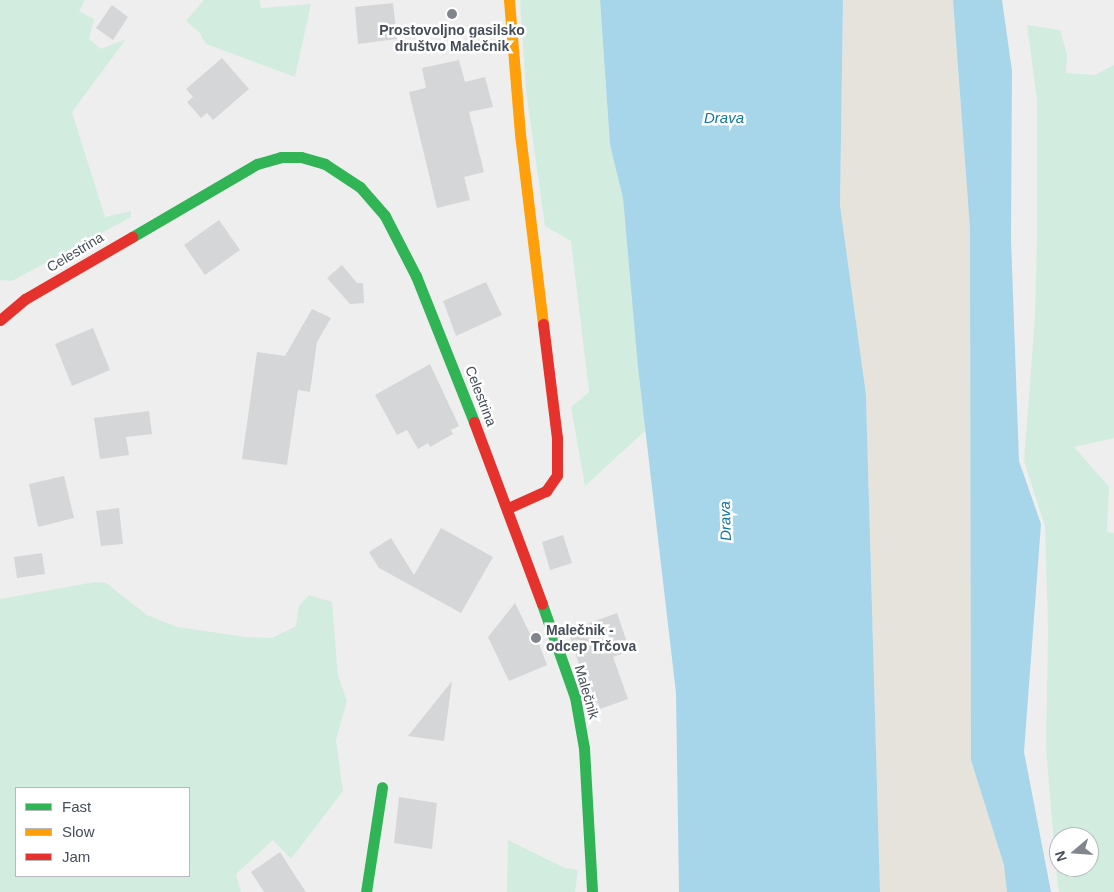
<!DOCTYPE html>
<meta charset="utf-8">
<style>
body{margin:0}
#map{position:relative;width:1114px;height:892px;overflow:hidden;background:#eee;font-family:Helvetica,sans-serif}
div>[style]{position:absolute}
[style*='--x']{left:calc(var(--x)*1px);top:calc(var(--y)*1px);width:calc(var(--w)*1px);rotate:calc(var(--a)*1deg)}
.green>*{inset:0;background:#d2eddf}
.sand>*{inset:0;background:#e6e3dd}
.water>*{inset:0;background:#a7d6ea}
.building>*{inset:0;background:#d5d6d8}
.fast>*{height:11px;margin:-5.5px;padding:0 5.5px;transform-origin:5.5px;border-radius:5.5px;background:#30b455}
.slow>*{height:11px;margin:-5.5px;padding:0 5.5px;transform-origin:5.5px;border-radius:5.5px;background:#ff9f0a}
.jam>*{height:11px;margin:-5.5px;padding:0 5.5px;transform-origin:5.5px;border-radius:5.5px;background:#e5322d}
.dots>*{width:14px;height:14px;translate:-50% -50%;box-sizing:border-box;border:2px solid #fff;border-radius:50%}
span{translate:-50% -50%;white-space:nowrap;text-align:center;line-height:1.15;-webkit-text-stroke:5px #fff;paint-order:stroke}
.poi-label{font-size:14px;color:#464e59;font-weight:700}
.left{translate:0 -50%;text-align:left}
.street-label{font-size:14px;color:#464e59}
.water-label{font-size:15px;color:#1076a2;font-style:italic}
.legend{position:absolute;left:15px;top:787px;width:175px;height:90px;box-sizing:border-box;background:#fff;border:1px solid #b5b8bd;margin:0;padding:6px 9px;list-style:none;font-size:15px;color:#464e59}
.legend li{display:flex;align-items:center;gap:10px;height:25px}
.legend b{width:25px;border:1px solid #b5b8bd}
.north{position:absolute;left:1049px;top:827px;width:50px;height:50px;box-sizing:border-box;background:#fff;border:1px solid #b5b8bd;border-radius:50%;rotate:252deg;font-size:14px;font-weight:700;line-height:20px;text-align:center;color:#464e59}
.north::after{content:'';display:block;margin:auto;width:18px;height:22px;background:#81868d;clip-path:polygon(50% 0,100% 100%,50% 72%,0 100%)}
</style>
<div id="map">
<div class="green">
<div style="clip-path:polygon(0 0,85px 0,79px 11px,94px 19px,89px 39px,101px 49px,126px 39px,72px 112px,105px 217px,131px 211px,131px 217px,12px 281px,0 280px)"></div>
<div style="clip-path:polygon(204px 0,260px 0,261px 8px,311px 4px,295px 77px,206px 44px,199px 32px,186px 21px)"></div>
<div style="clip-path:polygon(520px 0,600px 0,610px 145px,623px 198px,646px 430px,585px 486px,571px 407px,589px 392px,571px 241px,545px 226px,526px 91px)"></div>
<div style="clip-path:polygon(evenodd,1027px 25px,1060px 30px,1067px 54px,1066px 73px,1095px 75px,1114px 65px,1114px 438px,1074px 447px,1109px 487px,1107px 532px,1114px 533px,1114px 892px,1059px 892px,1057px 877px,1046px 750px,1048px 630px,1045px 526px,1024px 461px,1035px 317px,1037px 237px,1037px 100px,1027px 25px,1059px 837px,1089px 837px,1089px 867px,1059px 867px,1059px 837px)"></div>
<div style="clip-path:polygon(evenodd,95px 582px,106px 583px,147px 615px,177px 627px,246px 637px,272px 638px,296px 626px,299px 606px,309px 595px,332px 602px,338px 676px,347px 701px,336px 740px,343px 791px,291px 859px,273px 840px,236px 874px,241px 892px,0 892px,0 599px,95px 582px,16px 788px,189px 788px,189px 876px,16px 876px,16px 788px)"></div>
<div style="clip-path:polygon(508px 840px,565px 868px,578px 870px,575px 892px,507px 892px)"></div>
</div>
<div class="sand">
<div style="clip-path:polygon(843px 0,953px 0,970px 229px,1007px 892px,880px 892px,866px 395px,840px 205px)"></div>
</div>
<div class="water">
<div style="clip-path:polygon(600px 0,843px 0,840px 205px,866px 395px,880px 892px,679px 892px,676px 693px,638px 367px,623px 198px,610px 145px)"></div>
<div style="clip-path:polygon(953px 0,1002px 0,1012px 71px,1011px 239px,1019px 461px,1041px 524px,1024px 752px,1051px 892px,1007px 892px,1004px 865px,971px 760px,970px 229px)"></div>
</div>
<div class="building">
<div style="clip-path:polygon(393px 3px,397px 39px,358px 44px,355px 7px)"></div>
<div style="clip-path:polygon(112px 5px,128px 17px,113px 40px,96px 28px)"></div>
<div style="clip-path:polygon(222px 58px,249px 89px,213px 120px,207px 113px,201px 118px,187px 102px,193px 97px,186px 89px)"></div>
<div style="clip-path:polygon(459px 60px,465px 82px,485px 77px,493px 107px,469px 112px,484px 172px,464px 177px,470px 200px,437px 208px,409px 92px,426px 88px,422px 68px)"></div>
<div style="clip-path:polygon(219px 220px,240px 250px,205px 275px,184px 245px)"></div>
<div style="clip-path:polygon(342px 265px,357px 283px,363px 283px,364px 303px,350px 304px,327px 278px)"></div>
<div style="clip-path:polygon(486px 282px,502px 315px,456px 336px,443px 301px)"></div>
<div style="clip-path:polygon(312px 309px,331px 318px,317px 342px,310px 392px,298px 390px,287px 465px,242px 459px,257px 352px,285px 356px)"></div>
<div style="clip-path:polygon(93px 328px,110px 370px,72px 386px,55px 344px)"></div>
<div style="clip-path:polygon(430px 364px,459px 426px,451px 430px,453px 434px,430px 447px,428px 443px,418px 449px,407px 430px,397px 435px,375px 395px)"></div>
<div style="clip-path:polygon(149px 411px,152px 434px,126px 437px,129px 455px,100px 459px,94px 418px)"></div>
<div style="clip-path:polygon(64px 476px,74px 518px,38px 527px,29px 484px)"></div>
<div style="clip-path:polygon(119px 508px,123px 544px,101px 546px,96px 511px)"></div>
<div style="clip-path:polygon(441px 528px,493px 557px,461px 613px,379px 568px,369px 552px,391px 538px,414px 575px)"></div>
<div style="clip-path:polygon(563px 535px,572px 563px,550px 570px,542px 542px)"></div>
<div style="clip-path:polygon(42px 553px,45px 574px,17px 578px,14px 557px)"></div>
<div style="clip-path:polygon(515px 603px,534px 642px,538px 641px,547px 665px,509px 681px,488px 637px)"></div>
<div style="clip-path:polygon(617px 613px,630px 651px,613px 657px,628px 699px,600px 709px,597px 702px,592px 703px,568px 631px)"></div>
<div style="clip-path:polygon(452px 681px,444px 741px,408px 736px)"></div>
<div style="clip-path:polygon(399px 797px,437px 803px,432px 849px,394px 843px)"></div>
<div style="clip-path:polygon(280px 852px,296px 877px,306px 892px,264px 892px,251px 872px)"></div>
</div>
<div class="fast">
<div style="--x:132;--y:237;--w:145;--a:-30.3"></div>
<div style="--x:257;--y:164;--w:25;--a:-16"></div>
<div style="--x:281;--y:157;--w:20;--a:0"></div>
<div style="--x:301;--y:157;--w:25;--a:16"></div>
<div style="--x:325;--y:164;--w:42;--a:33.3"></div>
<div style="--x:360;--y:187;--w:38;--a:49"></div>
<div style="--x:385;--y:216;--w:68;--a:62.7"></div>
<div style="--x:416;--y:276;--w:157;--a:68.3"></div>
<div style="--x:542;--y:604;--w:99;--a:70.5"></div>
<div style="--x:575;--y:697;--w:52;--a:80"></div>
<div style="--x:584;--y:748;--w:144;--a:86.8"></div>
<div style="--x:366;--y:892;--w:106;--a:-81.3"></div>
</div>
<div class="slow">
<div style="--x:509;--y:0;--w:134;--a:85.3"></div>
<div style="--x:520;--y:134;--w:191;--a:83.1"></div>
</div>
<div class="jam">
<div style="--x:0;--y:320;--w:33;--a:-40"></div>
<div style="--x:25;--y:299;--w:124;--a:-30.1"></div>
<div style="--x:474;--y:422;--w:194;--a:69.5"></div>
<div style="--x:508;--y:508;--w:42;--a:-24.1"></div>
<div style="--x:546;--y:491;--w:19;--a:-55"></div>
<div style="--x:557;--y:475;--w:37;--a:-90"></div>
<div style="--x:557;--y:438;--w:115;--a:-97"></div>
</div>
<div class="dots">
<div style="left:452px;top:14px;background:#81868d"></div>
<div style="left:536px;top:638px;background:#81868d"></div>
</div>
<div class="poi-label">
<span style="left:452px;top:38px">Prostovoljno gasilsko<br>društvo Malečnik</span>
<span class="left" style="left:546px;top:638px">Malečnik -<br>odcep Trčova</span>
</div>
<div class="street-label">
<span style="left:75px;top:252px;rotate:-31deg">Celestrina</span>
<span style="left:481px;top:396px;rotate:69deg">Celestrina</span>
<span style="left:587px;top:692px;rotate:74deg">Malečnik</span>
</div>
<div class="water-label">
<span style="left:724px;top:118px">Drava</span>
<span style="left:725px;top:521px;rotate:-92deg">Drava</span>
</div>
<ul class="legend">
<li><b style="height:6px;background:#30b455"></b>Fast</li>
<li><b style="height:6px;background:#ff9f0a"></b>Slow</li>
<li><b style="height:6px;background:#e5322d"></b>Jam</li>
</ul>
<div class="north">N</div>
</div>
